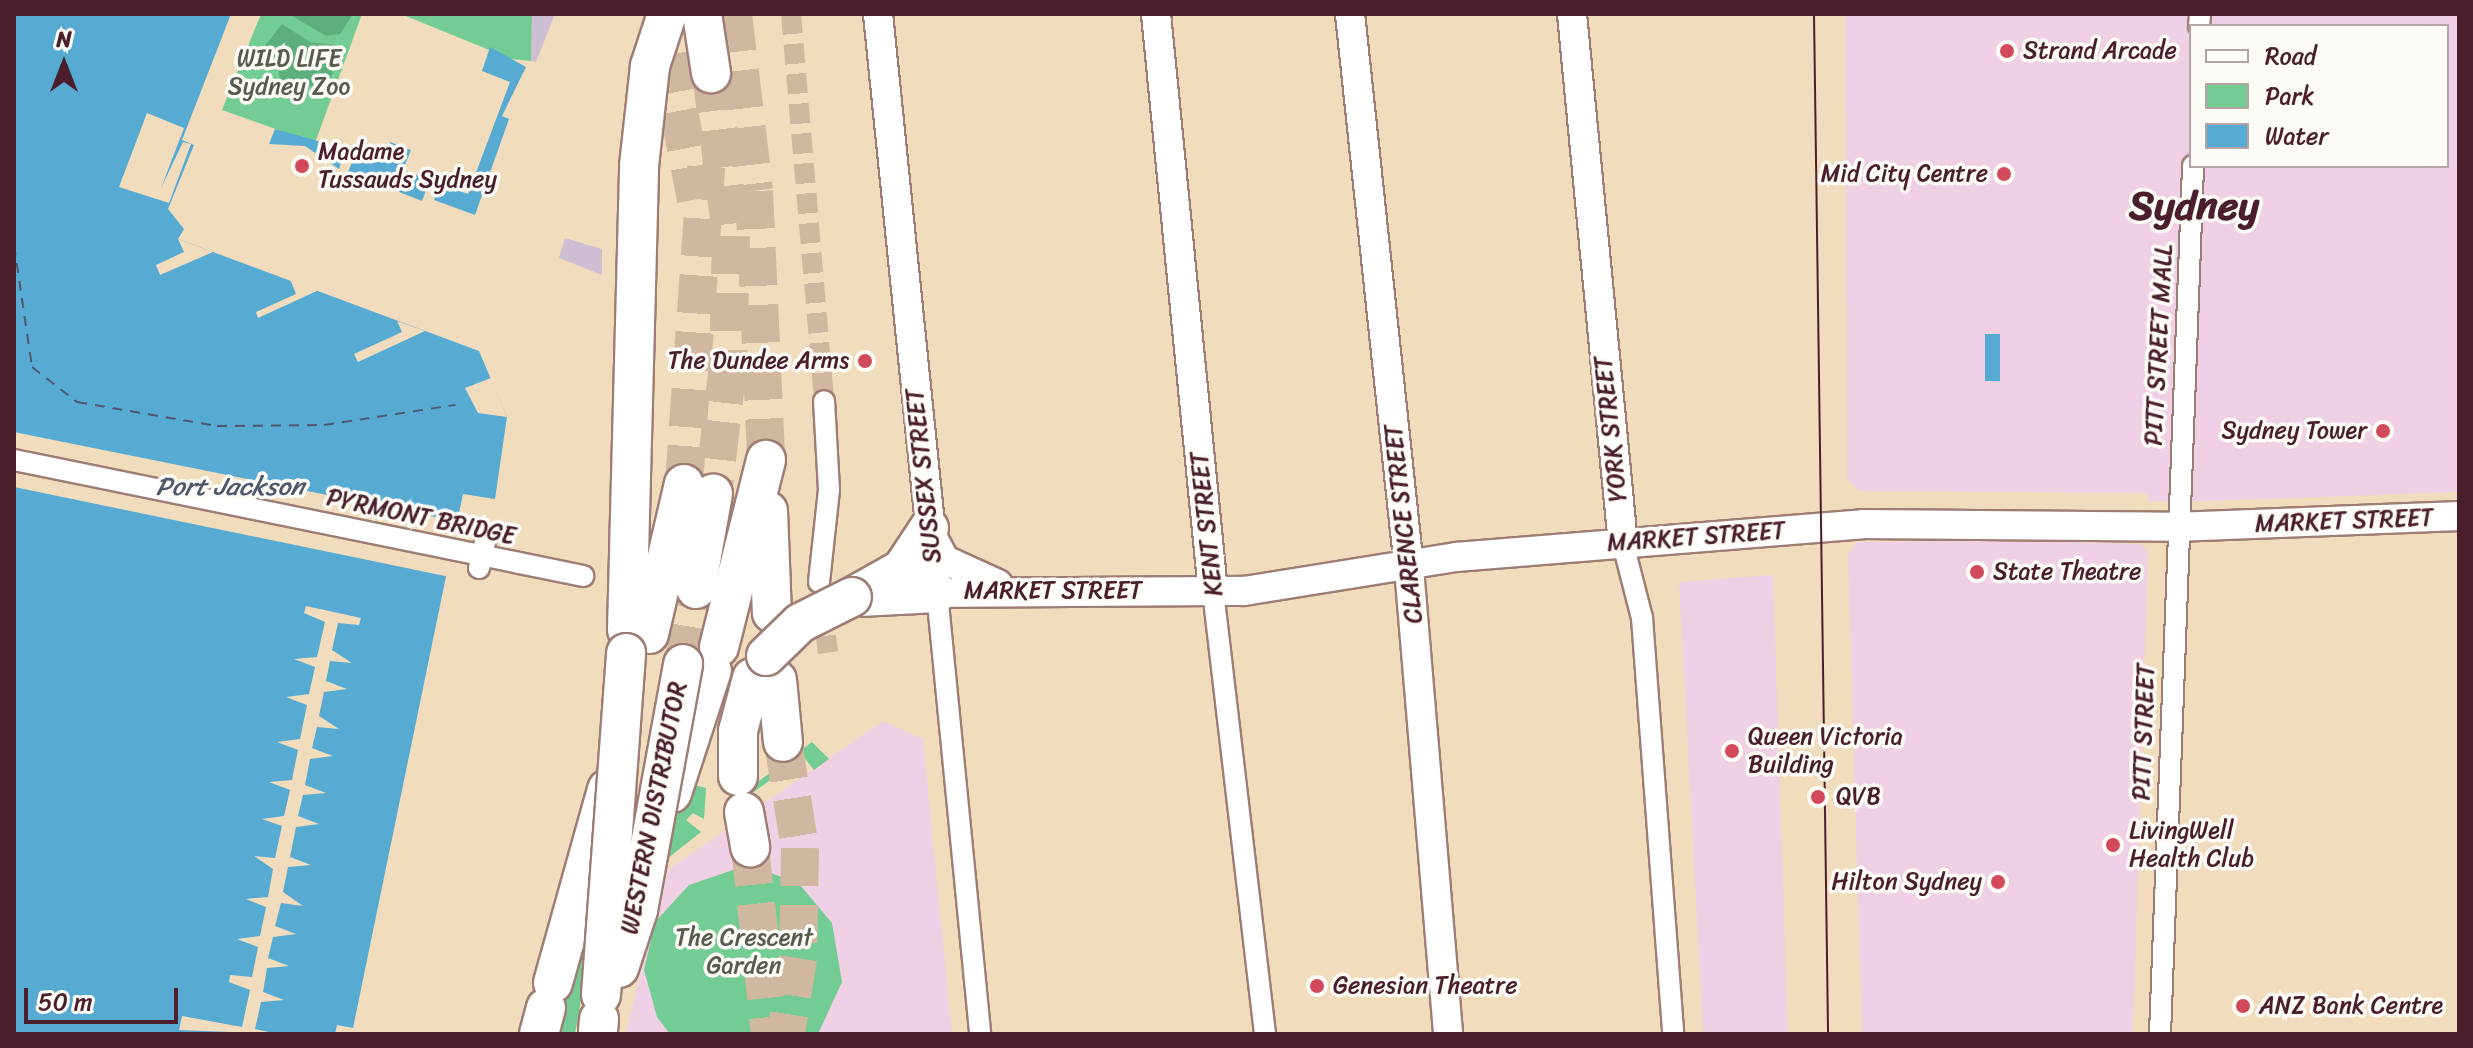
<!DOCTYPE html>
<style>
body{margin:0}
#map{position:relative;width:2473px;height:1048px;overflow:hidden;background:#f1ddbd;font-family:Sriracha,sans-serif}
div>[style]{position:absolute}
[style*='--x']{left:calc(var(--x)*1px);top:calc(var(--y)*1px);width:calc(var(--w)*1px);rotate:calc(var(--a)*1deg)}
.built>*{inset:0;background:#f0d0e5}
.industrial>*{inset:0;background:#cebed2}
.green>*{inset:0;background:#72cc93}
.forest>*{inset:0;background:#5db07d}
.water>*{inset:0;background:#57aad2}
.pier>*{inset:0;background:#f1ddbd}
.ferry>*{height:2px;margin-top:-1px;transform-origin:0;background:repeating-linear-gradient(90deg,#4f576e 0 10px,transparent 0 18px)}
.street-tunnel>*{height:20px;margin-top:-10px;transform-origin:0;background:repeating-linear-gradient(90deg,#d0b7a0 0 20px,transparent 0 30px)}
.highway-tunnel>*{height:38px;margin-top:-19px;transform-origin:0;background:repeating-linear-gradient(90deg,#d0b7a0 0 38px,transparent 0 57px)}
.roads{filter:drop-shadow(2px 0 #9e7e74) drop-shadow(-2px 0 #9e7e74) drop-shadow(0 2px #9e7e74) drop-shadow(0 -2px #9e7e74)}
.street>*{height:20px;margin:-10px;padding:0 10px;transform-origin:10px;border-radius:10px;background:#fff}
.secondary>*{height:28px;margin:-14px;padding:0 14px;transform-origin:14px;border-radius:14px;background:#fff}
.highway>*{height:38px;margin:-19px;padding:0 19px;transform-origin:19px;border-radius:19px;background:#fff}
.tram>*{height:2px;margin:-1px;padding:0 1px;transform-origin:1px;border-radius:1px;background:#4a1f2b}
.bridges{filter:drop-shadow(2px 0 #9e7e74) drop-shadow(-2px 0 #9e7e74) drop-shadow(0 2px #9e7e74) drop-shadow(0 -2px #9e7e74)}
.highway-bridge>*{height:38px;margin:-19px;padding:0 19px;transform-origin:19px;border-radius:19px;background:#fff}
.dots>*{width:22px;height:22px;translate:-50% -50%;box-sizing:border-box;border:4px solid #fdfcf7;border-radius:50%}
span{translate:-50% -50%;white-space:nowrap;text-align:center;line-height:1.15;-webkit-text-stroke:7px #fdfcf7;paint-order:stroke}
.poi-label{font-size:24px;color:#4a1f2b}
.left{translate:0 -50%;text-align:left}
.right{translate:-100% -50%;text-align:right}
.park-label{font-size:24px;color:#585c4f}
.street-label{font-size:24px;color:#4a1f2b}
.water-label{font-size:26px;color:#4f576e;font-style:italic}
.town-label{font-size:40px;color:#4a1f2b;font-weight:700}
.frame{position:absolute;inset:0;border:16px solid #4a1f2b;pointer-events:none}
.legend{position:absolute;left:2189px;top:24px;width:260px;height:144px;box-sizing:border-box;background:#fdfcf7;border:2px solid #b5a4a5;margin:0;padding:10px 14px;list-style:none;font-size:24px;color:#4a1f2b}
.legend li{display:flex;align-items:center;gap:16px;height:40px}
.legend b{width:40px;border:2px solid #b5a4a5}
.north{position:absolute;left:24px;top:24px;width:80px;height:80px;-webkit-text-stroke:6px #fdfcf7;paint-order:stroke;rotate:0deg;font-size:22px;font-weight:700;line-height:32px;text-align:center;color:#4a1f2b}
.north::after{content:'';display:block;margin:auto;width:28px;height:36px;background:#4a1f2b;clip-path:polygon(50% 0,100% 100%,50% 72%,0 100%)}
.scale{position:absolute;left:24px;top:988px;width:154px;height:36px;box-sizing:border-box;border:4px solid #4a1f2b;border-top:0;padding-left:10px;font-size:24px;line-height:28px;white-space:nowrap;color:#4a1f2b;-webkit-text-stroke:6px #fdfcf7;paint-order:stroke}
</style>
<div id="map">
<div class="built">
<div style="clip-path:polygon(evenodd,1845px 14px,2459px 14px,2459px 492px,2178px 502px,2148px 501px,2147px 493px,1859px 491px,1847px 479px,1845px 14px,2191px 26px,2447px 26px,2447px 166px,2191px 166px,2191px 26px)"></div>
<div style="clip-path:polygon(2015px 541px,2140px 544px,2148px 551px,2133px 1034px,1862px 1034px,1848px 554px,1857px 542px)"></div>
<div style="clip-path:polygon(1773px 575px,1788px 1034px,1703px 1034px,1679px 582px)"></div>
<div style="clip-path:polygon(883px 721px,923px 739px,952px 1034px,626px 1034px,665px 872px)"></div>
</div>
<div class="industrial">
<div style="clip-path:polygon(532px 14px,555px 14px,536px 62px,531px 61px)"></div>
<div style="clip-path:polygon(565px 238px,602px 249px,602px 275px,559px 258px)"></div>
</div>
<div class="green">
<div style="clip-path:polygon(261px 14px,362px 14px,315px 143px,222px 110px)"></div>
<div style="clip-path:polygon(401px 14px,532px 14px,531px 61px,511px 59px)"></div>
<div style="clip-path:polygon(812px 742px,829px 759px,814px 770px,803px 756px,743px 800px,740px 795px)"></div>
<div style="clip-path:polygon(690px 784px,706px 788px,704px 819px,693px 813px,686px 820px,701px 832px,668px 858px,672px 824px)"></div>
<div style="clip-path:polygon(606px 854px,575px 1034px,552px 1034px,577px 943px)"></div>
<div style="clip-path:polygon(736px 869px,769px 872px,800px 885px,832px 923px,842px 982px,818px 1034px,670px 1034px,657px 1017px,644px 970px,655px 922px,689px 885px)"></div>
</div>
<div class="forest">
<div style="clip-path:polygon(289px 14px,353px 14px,340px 34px,326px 36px)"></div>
<div style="clip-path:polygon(282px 24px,310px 42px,342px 46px,327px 88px,297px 85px,287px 96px,280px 91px,279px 63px,264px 47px)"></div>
</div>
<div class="water">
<div style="clip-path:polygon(14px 14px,231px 14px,182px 140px,194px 145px,168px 209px,184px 229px,178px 239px,479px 351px,507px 417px,495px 499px,463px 494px,353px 1028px,337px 1025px,335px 1034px,14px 1034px)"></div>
<div style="clip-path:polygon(490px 47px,526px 67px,502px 116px,509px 119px,475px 215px,434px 200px,440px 184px,468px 194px,510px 82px,482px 71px)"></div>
<div style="clip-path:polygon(275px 129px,346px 149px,339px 169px,305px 146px,269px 144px)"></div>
<div style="clip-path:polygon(390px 142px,411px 150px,403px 170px,430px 180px,422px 201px,348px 172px,356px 153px,382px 163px)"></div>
<div style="clip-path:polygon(1985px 334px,2000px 334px,2000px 381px,1985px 381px)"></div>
</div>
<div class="pier">
<div style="clip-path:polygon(147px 113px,184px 128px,161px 188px,183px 142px,191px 144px,169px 203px,119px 187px)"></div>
<div style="clip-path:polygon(178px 239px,213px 252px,160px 275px,156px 265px,184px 252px)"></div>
<div style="clip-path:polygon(290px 279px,319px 290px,258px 318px,256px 312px,296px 294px)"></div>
<div style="clip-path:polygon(397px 321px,425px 331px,358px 362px,354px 354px,402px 332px)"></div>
<div style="clip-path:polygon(491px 378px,507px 417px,478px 413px,465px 388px)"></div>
<div style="clip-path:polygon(14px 432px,461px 522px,450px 577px,14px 487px)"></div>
<div style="clip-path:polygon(306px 606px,361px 618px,359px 625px,338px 623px,332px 650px,352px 663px,330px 661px,326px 681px,347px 689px,324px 692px,319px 716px,339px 729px,317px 727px,312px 748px,333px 756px,310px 759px,305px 785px,326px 793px,303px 795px,298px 816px,319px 824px,296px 827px,290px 857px,311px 865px,288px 867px,283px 892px,303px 906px,281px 903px,275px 926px,296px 934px,273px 937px,268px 958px,289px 966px,267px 968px,263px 992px,284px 1000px,261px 1002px,255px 1029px,278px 1034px,179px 1030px,182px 1016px,242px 1027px,250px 990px,229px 982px,230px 975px,252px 977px,258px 947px,237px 939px,260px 936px,266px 907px,246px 899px,268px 897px,273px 869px,254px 856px,275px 858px,282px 826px,262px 819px,284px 816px,290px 790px,269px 782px,292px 780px,298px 750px,277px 742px,300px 739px,307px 705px,286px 697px,309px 694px,315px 667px,294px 659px,317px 657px,325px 622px,304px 613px)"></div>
</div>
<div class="ferry">
<div style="--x:14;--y:245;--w:123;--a:81.6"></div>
<div style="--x:32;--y:367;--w:57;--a:37.9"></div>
<div style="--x:77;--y:402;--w:142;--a:9.7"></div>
<div style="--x:217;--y:426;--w:107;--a:-0.5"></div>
<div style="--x:324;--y:425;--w:133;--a:-8.7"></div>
</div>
<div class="street-tunnel">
<div style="--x:791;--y:14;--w:388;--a:85.1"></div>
<div style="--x:822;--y:606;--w:47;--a:82.7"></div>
</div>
<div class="highway-tunnel">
<div style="--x:733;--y:14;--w:178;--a:83.2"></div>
<div style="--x:754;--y:191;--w:269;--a:87.4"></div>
<div style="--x:668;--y:55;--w:147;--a:79"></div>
<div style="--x:711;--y:73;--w:164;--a:83"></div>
<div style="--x:731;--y:236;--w:129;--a:91.3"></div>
<div style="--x:728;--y:365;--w:130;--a:96.6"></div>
<div style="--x:684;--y:484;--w:318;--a:-86"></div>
<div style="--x:683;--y:664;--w:76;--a:-80.2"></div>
<div style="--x:783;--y:742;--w:107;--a:80.9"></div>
<div style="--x:800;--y:848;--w:110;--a:91"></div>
<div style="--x:798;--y:958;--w:77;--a:99"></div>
<div style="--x:750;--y:847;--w:188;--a:83.9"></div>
</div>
<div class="roads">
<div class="street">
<div style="--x:2199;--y:26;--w:12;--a:-85"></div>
<div style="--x:14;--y:460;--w:581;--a:11.52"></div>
<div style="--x:1623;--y:544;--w:76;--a:75.6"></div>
<div style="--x:1642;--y:618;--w:417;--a:85.7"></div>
<div style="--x:479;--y:568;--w:35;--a:-77"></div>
<div style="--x:819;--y:582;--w:93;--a:-83.8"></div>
<div style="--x:829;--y:490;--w:89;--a:-93.2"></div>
<div style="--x:1213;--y:591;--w:446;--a:83.3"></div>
<div style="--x:937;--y:593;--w:443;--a:84.4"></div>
<div style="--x:2160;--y:1034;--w:869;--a:-87.82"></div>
</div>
<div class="secondary">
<div style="--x:878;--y:14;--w:582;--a:84.18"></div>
<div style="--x:937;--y:593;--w:307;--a:-0.4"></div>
<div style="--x:1244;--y:591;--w:215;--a:-9.1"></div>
<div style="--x:1456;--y:557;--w:408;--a:-4.6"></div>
<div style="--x:1863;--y:524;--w:313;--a:0.5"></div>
<div style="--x:2176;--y:527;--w:283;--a:-2.2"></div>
<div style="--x:1156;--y:14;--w:580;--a:84.36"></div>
<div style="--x:1350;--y:14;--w:557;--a:83.92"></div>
<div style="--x:1409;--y:568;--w:468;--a:85.2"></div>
<div style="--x:1572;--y:14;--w:532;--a:84.5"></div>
<div style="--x:932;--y:536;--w:27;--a:62"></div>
<div style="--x:945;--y:560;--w:58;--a:24.4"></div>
</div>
<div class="highway">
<div style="--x:702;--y:14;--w:60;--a:81.3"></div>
<div style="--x:768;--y:511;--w:102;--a:87.8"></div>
<div style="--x:696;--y:589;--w:97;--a:-79.9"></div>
<div style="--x:852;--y:597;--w:57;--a:-29.2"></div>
<div style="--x:902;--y:569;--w:49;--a:-56.6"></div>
<div style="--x:860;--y:597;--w:77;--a:-3"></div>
<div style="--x:627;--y:630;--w:464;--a:-88.5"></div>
<div style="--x:639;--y:166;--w:101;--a:-83.7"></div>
<div style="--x:650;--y:66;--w:55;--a:-71.9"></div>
<div style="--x:649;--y:634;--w:154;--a:-76.9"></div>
<div style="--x:719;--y:647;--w:193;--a:-75.9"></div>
<div style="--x:777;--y:680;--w:62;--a:84.5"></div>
<div style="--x:738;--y:776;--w:45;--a:-90"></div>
<div style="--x:738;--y:731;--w:55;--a:-75.2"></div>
<div style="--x:672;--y:793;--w:129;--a:-72"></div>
<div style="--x:744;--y:812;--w:36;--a:80"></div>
<div style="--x:553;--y:983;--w:201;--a:-74.4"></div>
<div style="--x:539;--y:1034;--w:27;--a:-75"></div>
</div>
</div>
<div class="tram">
<div style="--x:1814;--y:14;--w:1020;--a:89.21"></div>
</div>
<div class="bridges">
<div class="highway-bridge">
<div style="--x:766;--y:656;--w:47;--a:-44.1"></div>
<div style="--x:800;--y:623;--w:58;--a:-26.6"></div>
<div style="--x:619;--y:968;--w:61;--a:-71.9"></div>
<div style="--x:638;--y:910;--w:250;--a:-79.6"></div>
<div style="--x:601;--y:995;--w:343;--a:-85.8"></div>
<div style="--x:598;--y:1031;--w:12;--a:-85"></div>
</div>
</div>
<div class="dots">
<div style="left:2007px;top:51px;background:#d1495b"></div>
<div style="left:302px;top:166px;background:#d1495b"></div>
<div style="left:2004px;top:174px;background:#d1495b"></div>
<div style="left:865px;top:361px;background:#d1495b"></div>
<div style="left:2383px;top:431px;background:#d1495b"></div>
<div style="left:1977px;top:572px;background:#d1495b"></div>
<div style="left:1732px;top:751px;background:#d1495b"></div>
<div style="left:1818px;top:797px;background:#d1495b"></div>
<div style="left:2113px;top:845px;background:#d1495b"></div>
<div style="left:1998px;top:882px;background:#d1495b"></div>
<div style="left:1317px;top:986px;background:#d1495b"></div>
<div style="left:2243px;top:1006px;background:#d1495b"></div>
</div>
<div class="poi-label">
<span class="left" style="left:2023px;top:51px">Strand Arcade</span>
<span class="left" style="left:318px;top:166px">Madame<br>Tussauds Sydney</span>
<span class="right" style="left:1988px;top:174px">Mid City Centre</span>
<span class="right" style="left:849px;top:361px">The Dundee Arms</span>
<span class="right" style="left:2367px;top:431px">Sydney Tower</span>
<span class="left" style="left:1993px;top:572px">State Theatre</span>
<span class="left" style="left:1748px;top:751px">Queen Victoria<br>Building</span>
<span class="left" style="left:1836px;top:797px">QVB</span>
<span class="left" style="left:2129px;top:845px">LivingWell<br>Health Club</span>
<span class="right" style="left:1982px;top:882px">Hilton Sydney</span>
<span class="left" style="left:1333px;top:986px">Genesian Theatre</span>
<span class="left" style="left:2259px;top:1006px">ANZ Bank Centre</span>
</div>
<div class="park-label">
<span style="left:289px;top:73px">WILD LIFE<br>Sydney Zoo</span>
<span style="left:744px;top:952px">The Crescent<br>Garden</span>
</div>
<div class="street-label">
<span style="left:2159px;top:345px;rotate:-87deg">PITT STREET MALL</span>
<span style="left:1611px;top:429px;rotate:-96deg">YORK STREET</span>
<span style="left:924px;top:476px;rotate:-96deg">SUSSEX STREET</span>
<span style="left:421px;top:517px;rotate:12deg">PYRMONT BRIDGE</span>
<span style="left:2344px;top:521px;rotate:-2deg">MARKET STREET</span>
<span style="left:1207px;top:524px;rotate:-96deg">KENT STREET</span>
<span style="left:1404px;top:524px;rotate:-96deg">CLARENCE STREET</span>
<span style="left:1696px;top:537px;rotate:-4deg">MARKET STREET</span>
<span style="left:1053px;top:591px">MARKET STREET</span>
<span style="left:2144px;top:732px;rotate:-88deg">PITT STREET</span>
<span style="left:654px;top:808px;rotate:-79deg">WESTERN DISTRIBUTOR</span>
</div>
<div class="water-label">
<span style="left:230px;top:487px">Port Jackson</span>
</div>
<div class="town-label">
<span style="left:2194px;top:206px">Sydney</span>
</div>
<div class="frame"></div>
<ul class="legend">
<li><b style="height:10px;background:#fff"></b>Road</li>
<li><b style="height:22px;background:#72cc93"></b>Park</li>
<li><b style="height:22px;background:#57aad2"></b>Water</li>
</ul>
<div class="north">N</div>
<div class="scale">50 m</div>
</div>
